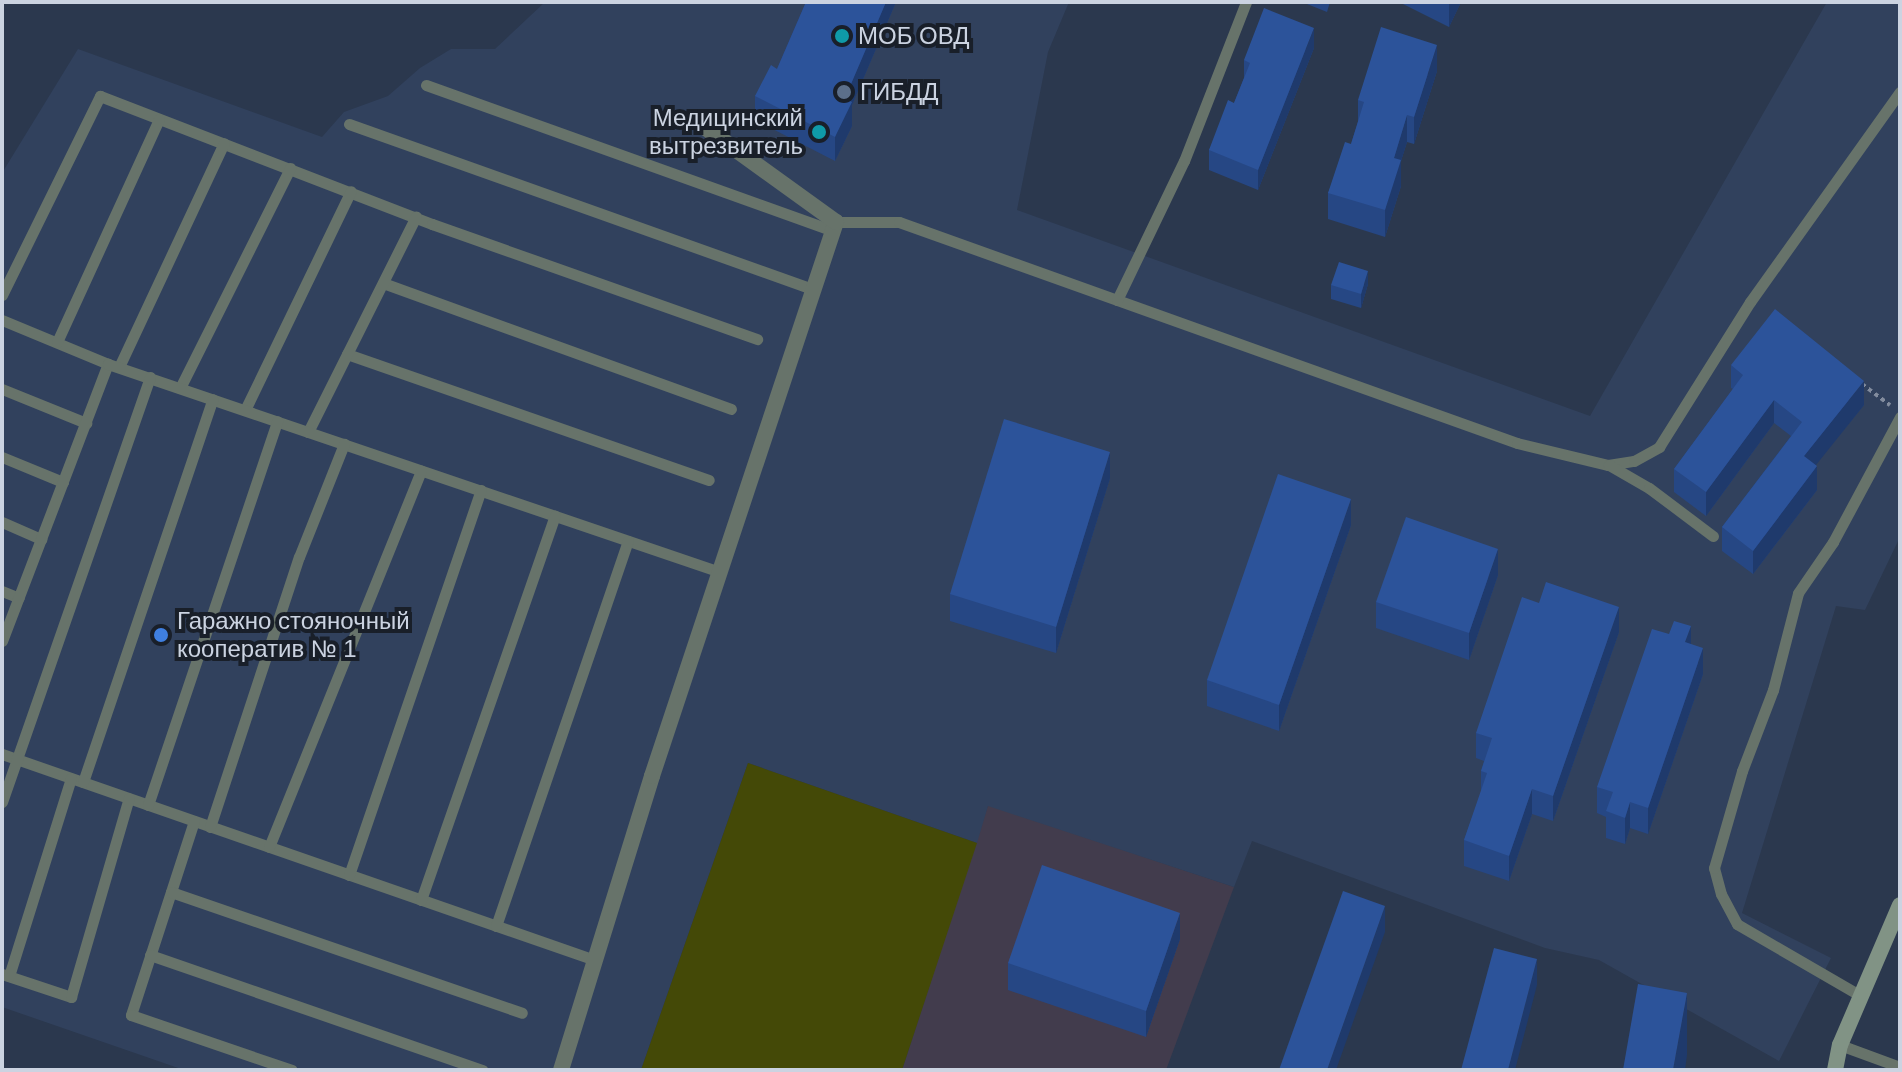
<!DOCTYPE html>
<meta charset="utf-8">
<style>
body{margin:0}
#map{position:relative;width:1902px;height:1072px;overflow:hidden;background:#2b384e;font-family:Helvetica,sans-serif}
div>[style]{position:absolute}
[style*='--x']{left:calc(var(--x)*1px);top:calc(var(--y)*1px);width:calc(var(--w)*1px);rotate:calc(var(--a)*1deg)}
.commercial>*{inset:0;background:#423c4d}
.built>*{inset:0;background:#31415d}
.green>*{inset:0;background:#444907}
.path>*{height:4px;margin-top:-2px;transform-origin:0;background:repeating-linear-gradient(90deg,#828c9e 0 4px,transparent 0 8px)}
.lane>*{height:11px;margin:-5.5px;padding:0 5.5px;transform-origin:5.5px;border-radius:5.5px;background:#67736a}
.street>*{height:16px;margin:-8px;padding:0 8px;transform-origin:8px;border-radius:8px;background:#67736a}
.secondary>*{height:16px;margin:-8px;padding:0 8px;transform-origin:8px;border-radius:8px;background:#819385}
.wall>*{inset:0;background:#264784}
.shaded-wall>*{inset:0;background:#1f3a6c}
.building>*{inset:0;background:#2c539a}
.dots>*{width:22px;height:22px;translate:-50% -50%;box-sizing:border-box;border:4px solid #191f29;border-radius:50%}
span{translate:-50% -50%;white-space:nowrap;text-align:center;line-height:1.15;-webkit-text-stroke:8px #191f29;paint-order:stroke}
.poi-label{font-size:24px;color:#cbd3e1}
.left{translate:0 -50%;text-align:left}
.right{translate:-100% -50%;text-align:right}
.frame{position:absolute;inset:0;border:4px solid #cbd3e1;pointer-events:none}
</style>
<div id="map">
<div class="commercial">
<div style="clip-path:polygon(988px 805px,1234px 887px,1166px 1070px,902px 1070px)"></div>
</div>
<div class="built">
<div style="clip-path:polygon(545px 2px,1069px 2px,1048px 52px,1017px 210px,1590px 416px,1827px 2px,1900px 2px,1900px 537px,1865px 610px,1836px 606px,1742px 913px,1831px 958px,1779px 1061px,1599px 960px,1545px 948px,1252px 841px,1234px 887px,988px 806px,977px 843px,748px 763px,641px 1070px,184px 1070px,2px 1007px,2px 173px,78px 49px,322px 137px,344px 112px,388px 96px,420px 68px,451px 49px,495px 49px)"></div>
</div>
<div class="green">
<div style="clip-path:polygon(748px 763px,977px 843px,902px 1070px,641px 1070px)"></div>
</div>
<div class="path">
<div style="--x:1862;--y:384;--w:35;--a:37"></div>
</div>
<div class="lane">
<div style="--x:426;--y:85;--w:433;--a:19.7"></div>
<div style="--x:349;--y:124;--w:494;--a:19.6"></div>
<div style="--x:836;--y:222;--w:63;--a:0"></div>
<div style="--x:899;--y:222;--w:656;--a:19.68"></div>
<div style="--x:1517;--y:443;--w:94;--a:13.6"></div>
<div style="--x:1608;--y:465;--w:26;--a:-9"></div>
<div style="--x:1634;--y:461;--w:29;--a:-29"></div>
<div style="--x:1659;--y:447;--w:171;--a:-57.9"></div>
<div style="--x:1750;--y:302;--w:258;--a:-54.5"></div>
<div style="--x:383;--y:283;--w:370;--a:19.9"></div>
<div style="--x:2;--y:295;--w:222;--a:-63.8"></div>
<div style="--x:100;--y:96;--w:356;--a:21.1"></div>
<div style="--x:432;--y:224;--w:345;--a:19.5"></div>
<div style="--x:1117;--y:300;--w:154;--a:-64.3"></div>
<div style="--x:1184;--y:161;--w:171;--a:-68.7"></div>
<div style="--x:2;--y:320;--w:115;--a:22.5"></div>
<div style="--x:57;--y:342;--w:245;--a:-65.4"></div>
<div style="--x:347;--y:354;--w:383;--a:19.2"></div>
<div style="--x:119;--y:367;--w:247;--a:-64.9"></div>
<div style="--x:180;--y:388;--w:246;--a:-63.4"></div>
<div style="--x:2;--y:389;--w:91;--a:22"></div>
<div style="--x:245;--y:410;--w:243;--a:-64.2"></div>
<div style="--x:308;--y:432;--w:241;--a:-63.4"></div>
<div style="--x:2;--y:457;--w:66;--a:22.3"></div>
<div style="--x:1609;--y:465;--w:46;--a:29.9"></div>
<div style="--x:1649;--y:488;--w:80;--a:36.9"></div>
<div style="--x:2;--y:522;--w:43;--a:23.6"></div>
<div style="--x:2;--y:591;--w:18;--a:22"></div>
<div style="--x:2;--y:641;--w:297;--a:-69.1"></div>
<div style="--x:108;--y:364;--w:646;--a:18.77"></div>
<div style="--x:2;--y:754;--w:628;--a:19.16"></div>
<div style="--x:83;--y:782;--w:404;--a:-71.3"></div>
<div style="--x:2;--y:802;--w:450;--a:-70.8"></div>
<div style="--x:148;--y:805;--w:405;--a:-71.4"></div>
<div style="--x:194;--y:821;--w:204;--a:108"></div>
<div style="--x:131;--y:1015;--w:170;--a:18.9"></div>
<div style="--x:210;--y:827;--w:284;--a:-71.8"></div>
<div style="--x:299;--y:557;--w:122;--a:-68.3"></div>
<div style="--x:269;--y:847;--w:406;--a:-68"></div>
<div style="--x:349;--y:875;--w:407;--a:-71.1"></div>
<div style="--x:171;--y:892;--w:371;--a:19"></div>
<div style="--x:421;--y:900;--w:407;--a:-70.8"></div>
<div style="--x:496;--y:926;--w:407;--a:-71.1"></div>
<div style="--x:150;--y:955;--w:352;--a:19.1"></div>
<div style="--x:2;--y:974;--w:73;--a:18.4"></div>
<div style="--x:71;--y:997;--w:207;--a:-73.8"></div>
<div style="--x:9;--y:976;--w:207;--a:-72.6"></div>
<div style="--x:1861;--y:996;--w:143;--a:-149.9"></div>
<div style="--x:1737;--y:924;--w:34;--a:-118"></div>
<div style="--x:1721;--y:894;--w:27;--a:-105"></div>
<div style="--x:1714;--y:868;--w:101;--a:-73.9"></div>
<div style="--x:1742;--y:771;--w:87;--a:-69.1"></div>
<div style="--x:1773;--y:690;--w:100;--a:-75.5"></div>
<div style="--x:1798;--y:593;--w:62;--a:-55.5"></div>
<div style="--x:1833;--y:542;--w:142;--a:-61.8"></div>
<div style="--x:1840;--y:1045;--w:64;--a:20.1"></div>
</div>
<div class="street">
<div style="--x:561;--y:1070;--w:308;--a:-72.8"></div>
<div style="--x:652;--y:776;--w:584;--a:-71.63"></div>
<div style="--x:836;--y:222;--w:164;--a:-144.2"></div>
</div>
<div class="secondary">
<div style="--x:1835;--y:1070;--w:25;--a:-79"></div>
<div style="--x:1840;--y:1045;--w:152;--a:-66.8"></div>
</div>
<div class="wall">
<div style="clip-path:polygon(806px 2px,896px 2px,852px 105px,852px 126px,835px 161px,755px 120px,755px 96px,777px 69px)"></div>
<div style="clip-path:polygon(1302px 2px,1330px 2px,1327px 12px)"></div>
<div style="clip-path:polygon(1403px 2px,1461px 2px,1449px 27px,1403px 4px)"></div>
<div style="clip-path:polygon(1314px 48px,1258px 190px,1209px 170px,1209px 150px,1234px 103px,1244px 78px,1244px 60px)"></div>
<div style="clip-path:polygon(1437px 71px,1414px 144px,1407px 142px,1401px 161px,1401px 186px,1385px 237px,1328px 219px,1328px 193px,1351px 144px,1358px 122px,1358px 100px)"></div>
<div style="clip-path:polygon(1368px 284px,1361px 308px,1331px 299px,1331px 285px)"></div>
<div style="clip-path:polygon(1731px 365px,1864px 405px,1815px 465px,1817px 490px,1753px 574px,1722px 551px,1722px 527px,1791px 436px,1774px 423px,1706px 516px,1674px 492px,1674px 469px,1733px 389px,1731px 388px)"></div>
<div style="clip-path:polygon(1110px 478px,1056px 653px,950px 621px,950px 594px)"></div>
<div style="clip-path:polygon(1351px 525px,1279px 731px,1207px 706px,1207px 680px)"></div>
<div style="clip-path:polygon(1498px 575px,1469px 660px,1376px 628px,1376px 602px)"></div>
<div style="clip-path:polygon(1619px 632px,1553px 821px,1532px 814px,1509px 881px,1464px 866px,1464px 840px,1481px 792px,1481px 771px,1484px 761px,1476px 758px,1476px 733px)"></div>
<div style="clip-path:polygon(1691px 644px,1703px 674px,1648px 834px,1630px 828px,1625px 844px,1606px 838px,1606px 817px,1597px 813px,1597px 787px)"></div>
<div style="clip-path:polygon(1180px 939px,1146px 1037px,1008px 990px,1008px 963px)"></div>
</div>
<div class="shaded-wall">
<div style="clip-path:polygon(886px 2px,896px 2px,852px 105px,852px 126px,835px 161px,835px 137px,845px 98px)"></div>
<div style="clip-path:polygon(1449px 2px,1461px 2px,1449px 27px)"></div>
<div style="clip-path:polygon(1314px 28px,1314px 48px,1258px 190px,1258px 170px)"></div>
<div style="clip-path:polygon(1437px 45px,1437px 71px,1414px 144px,1414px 117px)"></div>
<div style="clip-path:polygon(1407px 115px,1407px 142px,1401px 161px,1401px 186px,1385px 237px,1385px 210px,1394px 158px)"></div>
<div style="clip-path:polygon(1368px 271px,1368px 284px,1361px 308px,1361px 294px)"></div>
<div style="clip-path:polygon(1864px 381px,1864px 405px,1804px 480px,1804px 456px)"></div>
<div style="clip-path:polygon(1774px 400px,1774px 423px,1706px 516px,1706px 492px)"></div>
<div style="clip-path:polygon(1110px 452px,1110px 478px,1056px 653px,1056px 627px)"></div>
<div style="clip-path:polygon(1817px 466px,1817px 490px,1753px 574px,1753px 551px)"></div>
<div style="clip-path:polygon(1351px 499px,1351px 525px,1279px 731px,1279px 705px)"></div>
<div style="clip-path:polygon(1498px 549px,1498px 575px,1469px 660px,1469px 633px)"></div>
<div style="clip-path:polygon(1619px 607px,1619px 632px,1553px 821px,1553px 796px)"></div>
<div style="clip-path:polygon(1691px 626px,1691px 652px,1685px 642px)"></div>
<div style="clip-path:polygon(1703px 648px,1703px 674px,1648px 834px,1648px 808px)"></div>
<div style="clip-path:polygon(1532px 789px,1532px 814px,1509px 881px,1509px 856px)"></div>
<div style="clip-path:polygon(1630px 802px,1630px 828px,1625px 844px,1625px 818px)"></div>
<div style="clip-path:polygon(1385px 906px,1385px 932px,1336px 1070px,1327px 1070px)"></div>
<div style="clip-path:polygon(1180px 913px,1180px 939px,1146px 1037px,1146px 1011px)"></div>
<div style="clip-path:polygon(1537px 959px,1537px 985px,1515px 1070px,1508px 1070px)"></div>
<div style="clip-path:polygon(1687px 993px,1687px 1055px,1685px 1070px,1673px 1070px)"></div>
</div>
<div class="building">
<div style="clip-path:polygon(806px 2px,886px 2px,845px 98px,852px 102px,835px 137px,755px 96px,771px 65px,777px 69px)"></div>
<div style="clip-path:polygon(1264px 8px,1314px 28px,1258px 170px,1209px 150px,1228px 100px,1234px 103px,1250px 63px,1244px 60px)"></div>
<div style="clip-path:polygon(1381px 27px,1437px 45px,1414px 117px,1407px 115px,1394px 158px,1401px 160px,1385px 210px,1328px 193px,1345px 142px,1351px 144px,1364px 102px,1358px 100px)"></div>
<div style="clip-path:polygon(1339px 262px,1368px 271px,1361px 294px,1331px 285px)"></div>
<div style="clip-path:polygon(1775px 309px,1864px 381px,1804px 456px,1817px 466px,1753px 551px,1722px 527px,1802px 422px,1774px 400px,1706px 492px,1674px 469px,1743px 375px,1731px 365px)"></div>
<div style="clip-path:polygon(1004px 419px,1110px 452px,1056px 627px,950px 594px)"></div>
<div style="clip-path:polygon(1278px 474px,1351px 499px,1279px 705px,1207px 680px)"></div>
<div style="clip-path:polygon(1406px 517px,1498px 549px,1469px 633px,1376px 602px)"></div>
<div style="clip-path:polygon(1546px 582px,1619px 607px,1553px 796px,1532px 789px,1509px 856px,1464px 840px,1487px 773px,1481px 771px,1492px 738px,1476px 733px,1522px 597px,1539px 603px)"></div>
<div style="clip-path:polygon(1674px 621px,1691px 626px,1685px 642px,1703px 648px,1648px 808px,1630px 802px,1625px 818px,1606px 811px,1613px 792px,1597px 787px,1652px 629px,1669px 634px)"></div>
<div style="clip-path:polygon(1042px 865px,1180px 913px,1146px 1011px,1008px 963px)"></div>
<div style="clip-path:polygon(1343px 891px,1385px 906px,1327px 1070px,1279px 1070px)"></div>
<div style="clip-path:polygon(1494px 948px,1537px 959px,1508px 1070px,1461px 1070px)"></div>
<div style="clip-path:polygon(1638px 984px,1687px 993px,1673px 1070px,1623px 1070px)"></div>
</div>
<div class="dots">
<div style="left:842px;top:36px;background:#0f9aa8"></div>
<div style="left:844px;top:92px;background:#5c6f8a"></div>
<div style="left:819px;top:132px;background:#0f9aa8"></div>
<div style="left:161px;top:635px;background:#3f7fe0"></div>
</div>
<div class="poi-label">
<span class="left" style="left:858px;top:36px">МОБ ОВД</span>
<span class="left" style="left:860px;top:92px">ГИБДД</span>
<span class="right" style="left:803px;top:132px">Медицинский<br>вытрезвитель</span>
<span class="left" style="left:177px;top:635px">Гаражно стояночный<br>кооператив № 1</span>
</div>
<div class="frame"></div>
</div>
